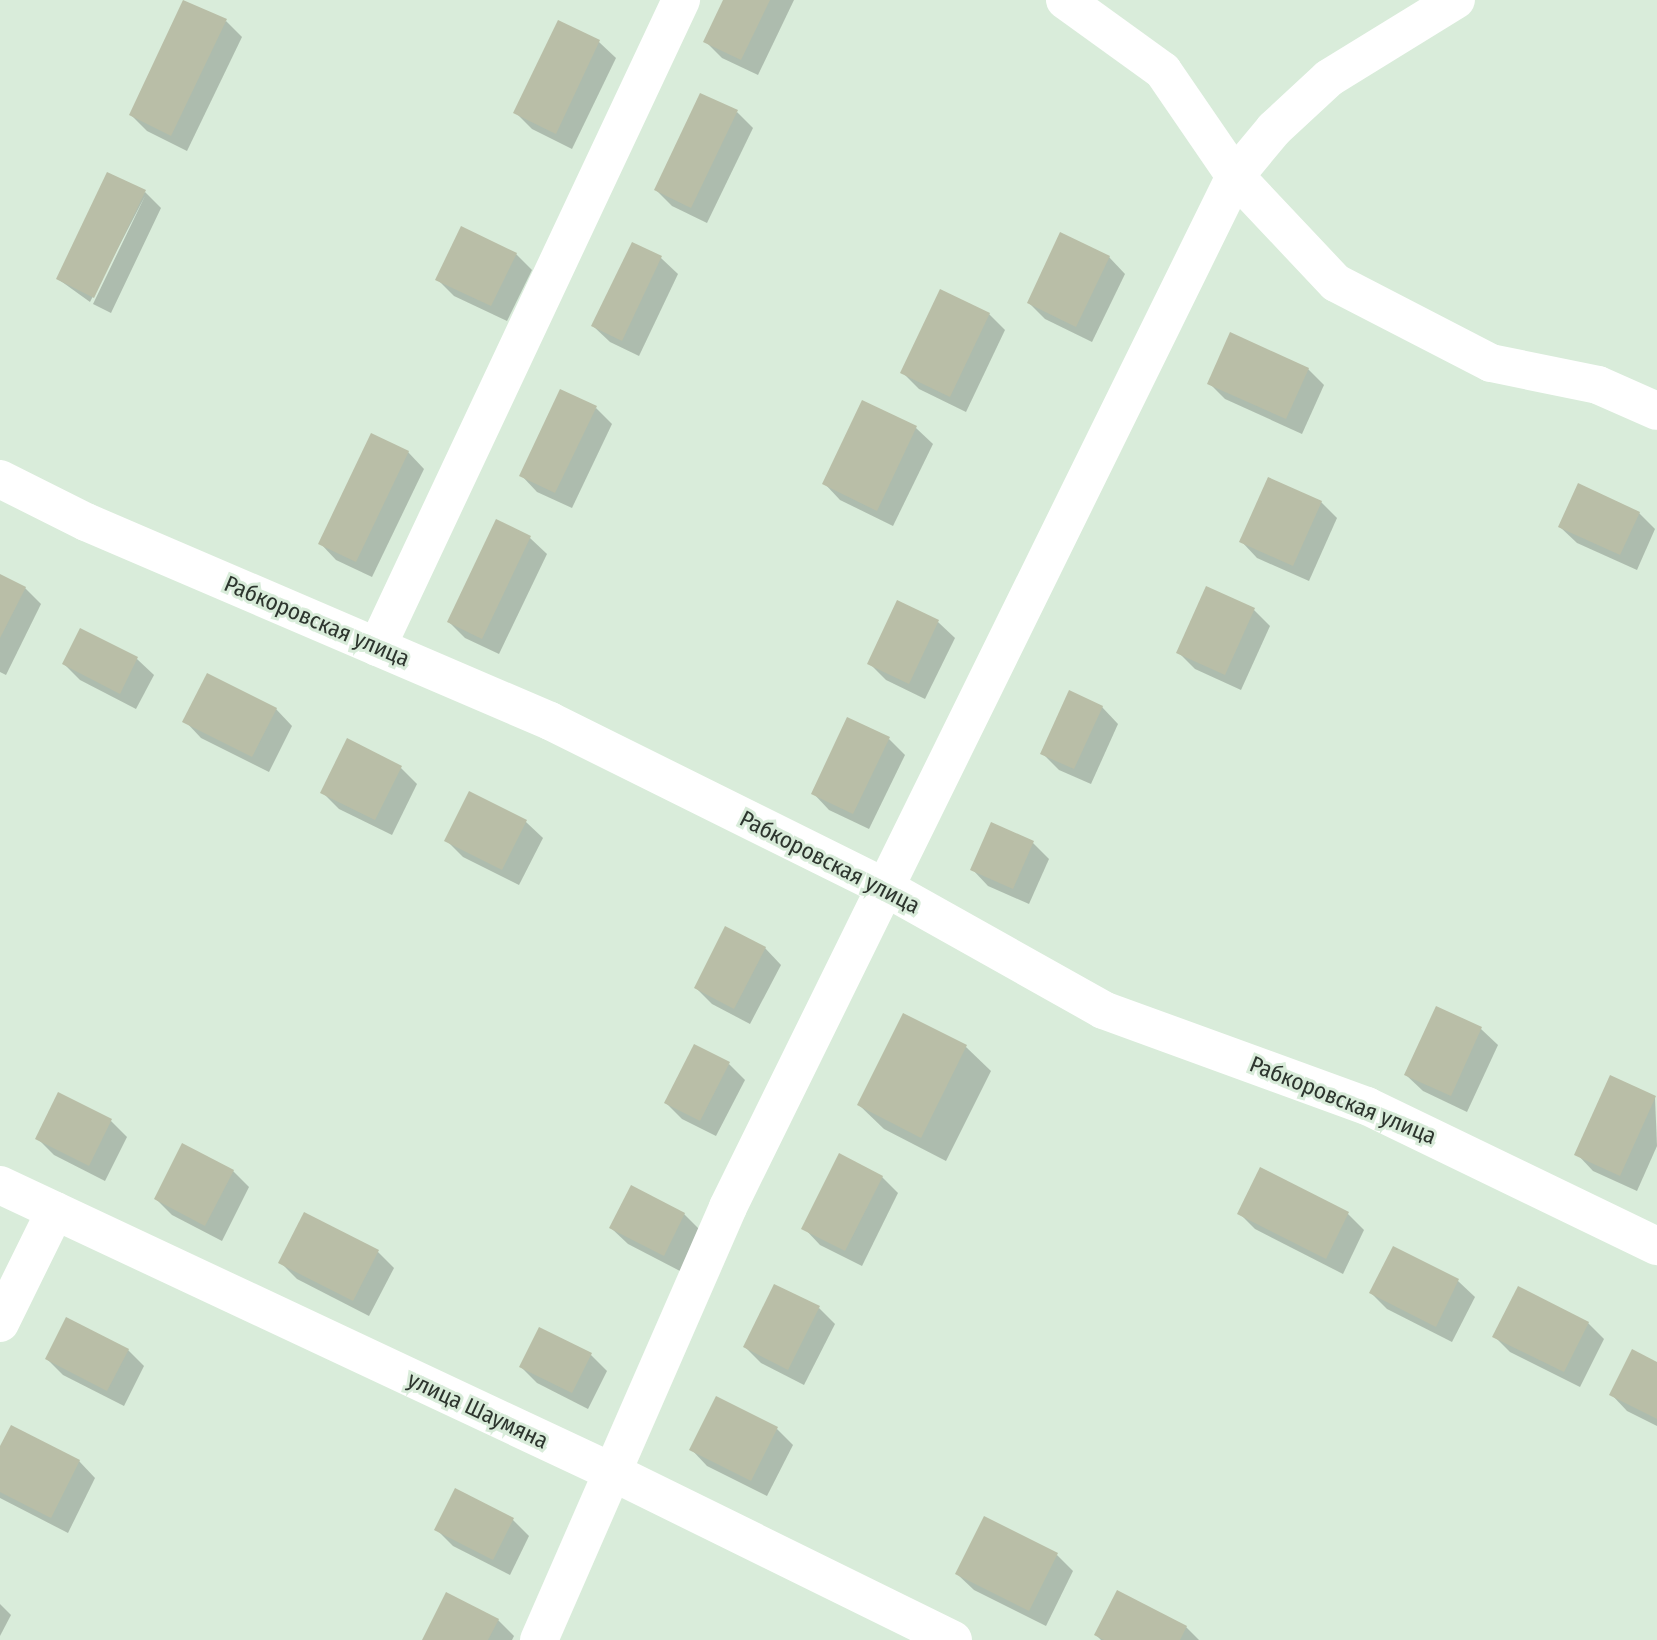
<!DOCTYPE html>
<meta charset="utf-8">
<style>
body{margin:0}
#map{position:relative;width:1657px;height:1640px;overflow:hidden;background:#d9ecda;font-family:"Fira Sans Condensed",sans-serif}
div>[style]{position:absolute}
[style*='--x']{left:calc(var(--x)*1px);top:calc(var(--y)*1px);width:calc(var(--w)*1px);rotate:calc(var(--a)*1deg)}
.shadow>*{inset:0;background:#0003}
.building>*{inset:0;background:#b9bea7}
.street>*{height:38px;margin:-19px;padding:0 19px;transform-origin:19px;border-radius:19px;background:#fff}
span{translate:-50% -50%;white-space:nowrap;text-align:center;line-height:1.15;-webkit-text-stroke:6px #d9ecda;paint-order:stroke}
.street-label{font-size:23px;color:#2d352e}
</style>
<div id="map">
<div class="shadow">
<div style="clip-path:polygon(725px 0,794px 0,758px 75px,722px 58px,706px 42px)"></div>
<div style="clip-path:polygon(226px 21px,242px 37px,187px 151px,147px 131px,131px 115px)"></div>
<div style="clip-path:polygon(558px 22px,599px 42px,616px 58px,572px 149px,532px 129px,516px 113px)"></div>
<div style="clip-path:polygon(737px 112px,753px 128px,707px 223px,672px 206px,656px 190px)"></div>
<div style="clip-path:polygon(145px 192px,161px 208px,111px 313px,93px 304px,145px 196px,90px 302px,58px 279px)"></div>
<div style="clip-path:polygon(633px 244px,661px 258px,678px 274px,639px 356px,610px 342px,593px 326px)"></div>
<div style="clip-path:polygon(516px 254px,532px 270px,507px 321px,454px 296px,437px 279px)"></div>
<div style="clip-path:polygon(1109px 257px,1125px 274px,1092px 342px,1045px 319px,1029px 303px)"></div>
<div style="clip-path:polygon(989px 314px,1005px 330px,966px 412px,919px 389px,902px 372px)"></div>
<div style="clip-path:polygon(1308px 369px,1324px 385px,1302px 434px,1225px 399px,1209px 383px)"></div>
<div style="clip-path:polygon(862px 402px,916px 428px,933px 444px,893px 526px,840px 500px,824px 483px)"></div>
<div style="clip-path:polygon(596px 408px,612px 424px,572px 508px,537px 492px,521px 475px)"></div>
<div style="clip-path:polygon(408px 452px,424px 469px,372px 577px,336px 560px,320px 543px)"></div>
<div style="clip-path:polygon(1321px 502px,1337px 518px,1309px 581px,1257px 558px,1241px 541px)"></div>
<div style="clip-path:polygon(1639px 513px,1655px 529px,1637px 570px,1577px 543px,1560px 527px)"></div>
<div style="clip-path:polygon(496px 521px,530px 538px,547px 554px,499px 654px,465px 638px,449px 622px)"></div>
<div style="clip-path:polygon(0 576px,25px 588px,41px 604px,6px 675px,0 672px)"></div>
<div style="clip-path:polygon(1254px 610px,1270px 626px,1241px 690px,1195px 669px,1178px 652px)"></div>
<div style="clip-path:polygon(938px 622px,955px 638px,925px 699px,886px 680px,869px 663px)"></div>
<div style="clip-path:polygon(80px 630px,137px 659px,154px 675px,136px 709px,80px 680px,64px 664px)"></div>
<div style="clip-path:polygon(1102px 707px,1118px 724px,1091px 784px,1059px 770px,1042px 753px)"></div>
<div style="clip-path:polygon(276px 709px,292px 726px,269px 772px,201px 738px,185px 721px)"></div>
<div style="clip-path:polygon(889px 739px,905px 755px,869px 829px,829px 810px,813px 793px)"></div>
<div style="clip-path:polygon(401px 768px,417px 784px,392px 835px,339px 809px,322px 792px)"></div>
<div style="clip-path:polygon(470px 793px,526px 822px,543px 838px,519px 885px,463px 857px,446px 840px)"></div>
<div style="clip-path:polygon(1033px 843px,1049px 859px,1029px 904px,988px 886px,972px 869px)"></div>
<div style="clip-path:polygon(765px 948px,781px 965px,750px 1024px,712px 1004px,696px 988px)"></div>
<div style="clip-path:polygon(1436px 1008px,1481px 1029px,1498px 1045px,1467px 1112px,1423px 1091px,1406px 1075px)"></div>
<div style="clip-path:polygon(904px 1015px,966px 1047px,991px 1071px,946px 1161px,884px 1129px,859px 1105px)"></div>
<div style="clip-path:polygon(729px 1064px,745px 1080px,716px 1136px,682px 1119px,666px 1103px)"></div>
<div style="clip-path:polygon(1655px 1097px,1657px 1146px,1637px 1191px,1593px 1171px,1577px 1154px)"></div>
<div style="clip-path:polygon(111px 1121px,127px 1137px,105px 1181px,54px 1155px,37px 1138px)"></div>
<div style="clip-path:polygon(233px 1171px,249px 1187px,222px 1241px,172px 1215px,156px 1199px)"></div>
<div style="clip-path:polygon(882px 1177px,898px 1193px,862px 1266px,820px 1245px,804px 1228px)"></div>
<div style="clip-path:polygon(1239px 1213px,1348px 1214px,1364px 1230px,1343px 1274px,1255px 1229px)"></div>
<div style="clip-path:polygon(684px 1214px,700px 1230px,680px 1271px,628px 1244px,611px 1228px)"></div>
<div style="clip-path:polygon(1394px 1248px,1458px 1281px,1475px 1297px,1452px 1342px,1387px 1309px,1371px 1293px)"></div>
<div style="clip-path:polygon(378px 1252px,394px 1268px,369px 1316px,297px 1279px,281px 1263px)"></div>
<div style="clip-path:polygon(819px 1308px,835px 1324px,804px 1385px,761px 1363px,745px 1347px)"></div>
<div style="clip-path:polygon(1588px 1323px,1604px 1339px,1580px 1387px,1510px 1352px,1494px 1336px)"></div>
<div style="clip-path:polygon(128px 1350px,144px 1366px,124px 1406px,63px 1375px,47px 1359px)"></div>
<div style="clip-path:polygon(591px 1355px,607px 1371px,588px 1409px,537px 1383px,521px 1367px)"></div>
<div style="clip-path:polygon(1657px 1363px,1657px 1426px,1627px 1411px,1611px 1394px)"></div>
<div style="clip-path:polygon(777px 1429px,793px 1445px,767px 1496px,707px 1466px,691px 1449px)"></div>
<div style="clip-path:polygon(0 1450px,79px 1461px,95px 1478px,68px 1533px,0 1498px)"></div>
<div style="clip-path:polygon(456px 1491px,513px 1520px,529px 1536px,510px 1575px,453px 1546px,436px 1529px)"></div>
<div style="clip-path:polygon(1057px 1555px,1073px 1571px,1046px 1626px,974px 1590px,957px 1574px)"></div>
<div style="clip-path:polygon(0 1604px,11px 1615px,0 1636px)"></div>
<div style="clip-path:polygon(498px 1620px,514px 1636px,512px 1640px,424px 1640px)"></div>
<div style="clip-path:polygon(1186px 1627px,1199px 1640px,1101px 1640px,1096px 1635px)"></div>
</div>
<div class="building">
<div style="clip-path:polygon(183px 0,227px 19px,171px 136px,129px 115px)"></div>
<div style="clip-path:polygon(723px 0,770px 0,741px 60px,703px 42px)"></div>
<div style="clip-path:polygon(558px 20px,600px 40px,556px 134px,513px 113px)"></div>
<div style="clip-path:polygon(700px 93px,738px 110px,691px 208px,654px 190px)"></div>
<div style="clip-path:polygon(107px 172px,146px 190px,94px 298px,56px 279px)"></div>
<div style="clip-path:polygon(461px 226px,517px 253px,491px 306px,435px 280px)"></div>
<div style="clip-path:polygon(1060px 232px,1110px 256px,1076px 327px,1027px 303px)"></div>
<div style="clip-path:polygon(632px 242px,662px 256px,622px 341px,591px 326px)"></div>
<div style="clip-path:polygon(940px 289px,990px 313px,950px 397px,900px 373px)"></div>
<div style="clip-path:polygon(1230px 332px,1309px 368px,1286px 419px,1207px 384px)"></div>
<div style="clip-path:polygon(560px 389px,597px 406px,555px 493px,519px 476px)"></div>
<div style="clip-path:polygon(862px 400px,917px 426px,877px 511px,822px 484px)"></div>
<div style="clip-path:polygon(371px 433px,409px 451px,356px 562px,318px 544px)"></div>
<div style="clip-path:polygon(1268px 477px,1322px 501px,1293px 566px,1239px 542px)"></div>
<div style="clip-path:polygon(1578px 483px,1640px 512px,1620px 555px,1558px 527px)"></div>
<div style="clip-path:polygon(496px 519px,531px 536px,482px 639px,447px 622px)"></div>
<div style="clip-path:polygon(0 574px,26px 587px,0 638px)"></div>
<div style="clip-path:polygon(1206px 586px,1255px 608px,1225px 675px,1176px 653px)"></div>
<div style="clip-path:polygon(897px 600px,939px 620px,909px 684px,867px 664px)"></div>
<div style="clip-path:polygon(80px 628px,138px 657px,120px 694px,62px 664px)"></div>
<div style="clip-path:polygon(207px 673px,277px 708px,252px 757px,182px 722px)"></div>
<div style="clip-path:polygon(1069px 690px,1103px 706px,1074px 769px,1040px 754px)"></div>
<div style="clip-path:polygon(847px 717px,890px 737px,853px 814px,811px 794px)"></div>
<div style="clip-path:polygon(347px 738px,402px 766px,375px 820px,320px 793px)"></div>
<div style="clip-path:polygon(469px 791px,527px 820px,502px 870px,444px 841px)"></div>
<div style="clip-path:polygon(991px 822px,1034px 841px,1013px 889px,970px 870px)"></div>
<div style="clip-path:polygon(725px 926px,766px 947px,734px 1009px,694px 988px)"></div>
<div style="clip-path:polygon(1436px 1006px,1482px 1027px,1451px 1096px,1404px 1075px)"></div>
<div style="clip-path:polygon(903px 1013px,967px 1045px,921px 1138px,857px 1105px)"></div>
<div style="clip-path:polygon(694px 1044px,730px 1062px,700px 1121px,664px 1103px)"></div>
<div style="clip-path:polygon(1610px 1075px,1656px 1096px,1620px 1176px,1574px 1155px)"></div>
<div style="clip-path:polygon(58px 1092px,112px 1119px,89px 1166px,35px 1139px)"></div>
<div style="clip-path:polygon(182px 1143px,234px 1170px,205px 1226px,154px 1199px)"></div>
<div style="clip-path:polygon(839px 1153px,883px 1176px,845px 1251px,801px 1229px)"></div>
<div style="clip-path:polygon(1260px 1167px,1349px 1212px,1326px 1259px,1237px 1214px)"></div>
<div style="clip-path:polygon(631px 1185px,685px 1213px,664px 1256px,609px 1228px)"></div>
<div style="clip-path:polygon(304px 1212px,379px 1250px,353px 1301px,278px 1263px)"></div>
<div style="clip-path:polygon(1393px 1246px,1459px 1279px,1436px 1327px,1369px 1293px)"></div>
<div style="clip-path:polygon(774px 1284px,820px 1306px,788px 1370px,743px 1347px)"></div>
<div style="clip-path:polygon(1518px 1286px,1589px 1322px,1564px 1372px,1492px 1337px)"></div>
<div style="clip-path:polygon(66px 1317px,129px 1349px,107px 1391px,45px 1359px)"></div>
<div style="clip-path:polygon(539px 1327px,592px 1353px,572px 1393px,519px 1367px)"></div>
<div style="clip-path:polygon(1632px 1349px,1657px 1362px,1657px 1419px,1609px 1395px)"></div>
<div style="clip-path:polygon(716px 1396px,778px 1427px,751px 1481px,689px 1450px)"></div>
<div style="clip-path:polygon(11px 1425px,80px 1460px,51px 1518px,0 1492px,0 1446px)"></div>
<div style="clip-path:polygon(455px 1488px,514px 1518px,493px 1560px,434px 1530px)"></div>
<div style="clip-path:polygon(984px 1516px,1058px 1553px,1029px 1611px,955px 1574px)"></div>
<div style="clip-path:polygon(1117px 1590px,1187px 1626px,1180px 1640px,1104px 1640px,1094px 1635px)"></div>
<div style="clip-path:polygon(446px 1592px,499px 1619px,488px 1640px,422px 1640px)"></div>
</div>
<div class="street">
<div style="--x:1065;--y:0;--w:121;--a:35.9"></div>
<div style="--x:1163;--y:71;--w:127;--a:55.6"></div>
<div style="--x:1235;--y:176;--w:147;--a:46.7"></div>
<div style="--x:1336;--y:283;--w:174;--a:27.3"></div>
<div style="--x:1491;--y:363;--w:109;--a:11.6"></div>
<div style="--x:1598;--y:385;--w:64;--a:23.8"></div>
<div style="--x:0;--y:479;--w:96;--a:26.6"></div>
<div style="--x:86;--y:522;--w:505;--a:23.21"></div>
<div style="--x:550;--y:721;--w:375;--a:26.4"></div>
<div style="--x:886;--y:888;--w:249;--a:29.3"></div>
<div style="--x:1103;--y:1010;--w:281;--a:20"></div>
<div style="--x:1367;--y:1106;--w:322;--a:25.8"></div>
<div style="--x:377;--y:647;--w:715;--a:-64.83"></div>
<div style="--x:0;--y:1185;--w:676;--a:25.12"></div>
<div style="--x:612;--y:1472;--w:380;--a:26.2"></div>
<div style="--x:0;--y:1323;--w:125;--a:-63.8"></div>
<div style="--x:539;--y:1640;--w:472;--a:-66.4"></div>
<div style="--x:728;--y:1207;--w:1149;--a:-63.81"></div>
<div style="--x:1235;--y:176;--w:61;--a:-50.3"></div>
<div style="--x:1274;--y:129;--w:75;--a:-42.8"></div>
<div style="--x:1329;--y:78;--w:149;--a:-31.6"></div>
</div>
<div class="street-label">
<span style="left:317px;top:621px;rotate:23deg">Рабкоровская улица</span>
<span style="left:830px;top:862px;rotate:27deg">Рабкоровская улица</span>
<span style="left:1343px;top:1100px;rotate:22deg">Рабкоровская улица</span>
<span style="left:478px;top:1410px;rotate:25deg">улица Шаумяна</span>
</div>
</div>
